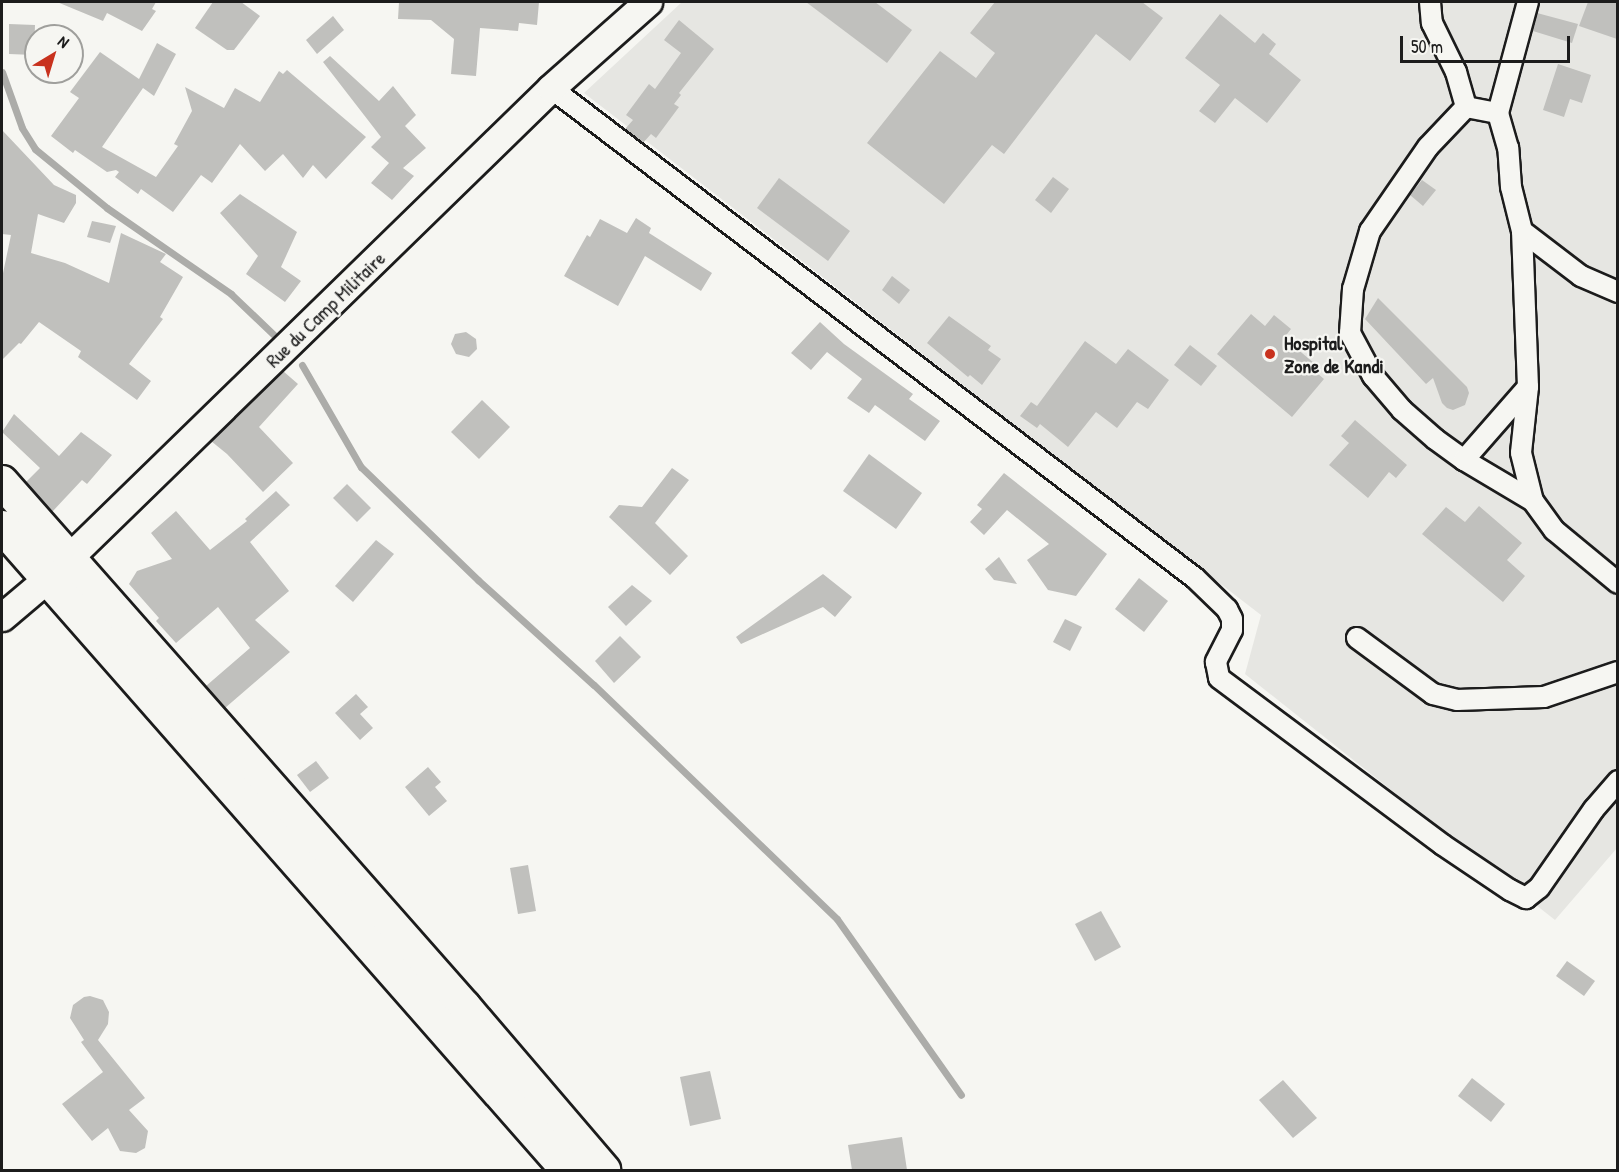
<!DOCTYPE html>
<style>
body{margin:0}
#map{position:relative;width:1619px;height:1172px;overflow:hidden;background:#f6f6f2;font-family:"Patrick Hand",sans-serif}
div>[style]{position:absolute}
[style*='--x']{left:calc(var(--x)*1px);top:calc(var(--y)*1px);width:calc(var(--w)*1px);rotate:calc(var(--a)*1deg)}
.built>*{inset:0;background:#e6e6e2}
.stream>*{height:7px;margin:-3.5px;padding:0 3.5px;transform-origin:3.5px;border-radius:3.5px;background:#acaca9}
.building>*{inset:0;background:#c0c0bd}
.roads{filter:drop-shadow(2px 0 #1c1c1c) drop-shadow(-2px 0 #1c1c1c) drop-shadow(0 2px #1c1c1c) drop-shadow(0 -2px #1c1c1c)}
.street>*{height:20px;margin:-10px;padding:0 10px;transform-origin:10px;border-radius:10px;background:#f6f6f2}
.secondary>*{height:27px;margin:-13.5px;padding:0 13.5px;transform-origin:13.5px;border-radius:13.5px;background:#f6f6f2}
.primary>*{height:32px;margin:-16px;padding:0 16px;transform-origin:16px;border-radius:16px;background:#f6f6f2}
.dots>*{width:16px;height:16px;translate:-50% -50%;box-sizing:border-box;border:3px solid #f6f6f2;border-radius:50%}
span{translate:-50% -50%;white-space:nowrap;text-align:center;line-height:1.15;-webkit-text-stroke:4.5px #f6f6f2;paint-order:stroke}
.street-label{font-size:20px;color:#1c1c1c}
.poi-label{font-size:20px;color:#1c1c1c;font-weight:700}
.left{translate:0 -50%;text-align:left}
.frame{position:absolute;inset:0;border:3px solid #1c1c1c;pointer-events:none}
.north{position:absolute;left:24px;top:24px;width:60px;height:60px;box-sizing:border-box;background:#f6f6f2;border:2px solid #9f9f9c;border-radius:50%;rotate:38deg;font-size:16px;font-weight:700;line-height:24px;text-align:center;color:#1c1c1c}
.north::after{content:'';display:block;margin:auto;width:21px;height:27px;background:#c8321e;clip-path:polygon(50% 0,100% 100%,50% 72%,0 100%)}
.scale{position:absolute;left:1400px;top:36px;width:170px;height:27px;box-sizing:border-box;border:3px solid #1c1c1c;border-top:0;padding-left:8px;font-size:18px;line-height:21px;white-space:nowrap;color:#1c1c1c;-webkit-text-stroke:4px #f6f6f2;paint-order:stroke}
</style>
<div id="map">
<div class="built">
<div style="clip-path:polygon(682px 2px,1617px 2px,1617px 848px,1555px 920px,1245px 674px,1261px 615px,584px 93px)"></div>
</div>
<div class="stream">
<div style="--x:2;--y:72;--w:59;--a:70.3"></div>
<div style="--x:22;--y:128;--w:25;--a:58"></div>
<div style="--x:35;--y:149;--w:93;--a:39.3"></div>
<div style="--x:107;--y:208;--w:151;--a:34.7"></div>
<div style="--x:231;--y:294;--w:59;--a:43.6"></div>
<div style="--x:302;--y:365;--w:118;--a:60"></div>
<div style="--x:361;--y:467;--w:163;--a:44"></div>
<div style="--x:478;--y:580;--w:156;--a:42.2"></div>
<div style="--x:594;--y:685;--w:337;--a:43.9"></div>
<div style="--x:837;--y:919;--w:215;--a:54.8"></div>
</div>
<div class="building">
<div style="clip-path:polygon(57px 2px,156px 2px,152px 9px,156px 11px,142px 31px,107px 13px,103px 21px)"></div>
<div style="clip-path:polygon(213px 2px,241px 2px,260px 16px,234px 50px,227px 50px,195px 28px)"></div>
<div style="clip-path:polygon(399px 2px,539px 2px,537px 25px,519px 23px,518px 31px,480px 28px,476px 76px,451px 74px,454px 39px,431px 20px,398px 19px)"></div>
<div style="clip-path:polygon(806px 2px,875px 2px,912px 30px,887px 63px)"></div>
<div style="clip-path:polygon(995px 2px,1142px 2px,1163px 18px,1130px 61px,1096px 34px,1004px 154px,992px 145px,944px 204px,867px 143px,940px 51px,976px 78px,995px 53px,970px 33px)"></div>
<div style="clip-path:polygon(1588px 2px,1617px 2px,1617px 39px,1579px 26px)"></div>
<div style="clip-path:polygon(1537px 13px,1578px 24px,1572px 43px,1533px 31px)"></div>
<div style="clip-path:polygon(1220px 14px,1255px 43px,1263px 33px,1276px 44px,1269px 54px,1301px 80px,1267px 123px,1235px 98px,1215px 123px,1199px 111px,1220px 85px,1185px 58px)"></div>
<div style="clip-path:polygon(333px 16px,344px 30px,317px 54px,306px 40px)"></div>
<div style="clip-path:polygon(679px 20px,714px 49px,679px 93px,681px 95px,674px 104px,679px 107px,656px 138px,651px 134px,643px 143px,625px 129px,633px 120px,626px 115px,649px 84px,655px 89px,681px 53px,664px 40px)"></div>
<div style="clip-path:polygon(9px 24px,35px 25px,34px 55px,9px 54px)"></div>
<div style="clip-path:polygon(157px 43px,176px 54px,154px 96px,143px 88px,102px 147px,156px 177px,178px 146px,174px 144px,192px 111px,185px 87px,224px 108px,235px 88px,260px 102px,279px 71px,283px 74px,287px 70px,366px 137px,326px 179px,313px 165px,303px 178px,283px 154px,265px 171px,240px 144px,212px 183px,201px 175px,173px 212px,141px 189px,138px 194px,115px 177px,119px 172px,116px 170px,107px 172px,75px 150px,73px 153px,51px 136px,79px 98px,70px 92px,100px 52px,139px 79px)"></div>
<div style="clip-path:polygon(330px 56px,379px 101px,393px 86px,416px 115px,405px 126px,426px 148px,403px 168px,414px 176px,392px 200px,371px 183px,389px 163px,371px 147px,381px 137px,323px 62px)"></div>
<div style="clip-path:polygon(1558px 64px,1591px 75px,1582px 103px,1570px 99px,1564px 117px,1543px 110px)"></div>
<div style="clip-path:polygon(2px 130px,54px 185px,76px 195px,76px 203px,64px 223px,38px 214px,31px 253px,65px 263px,109px 283px,121px 233px,166px 254px,160px 262px,183px 277px,160px 317px,163px 319px,129px 364px,151px 381px,137px 400px,78px 357px,81px 351px,39px 322px,21px 344px,19px 343px,2px 360px,2px 278px,11px 235px,2px 234px)"></div>
<div style="clip-path:polygon(1053px 177px,1069px 189px,1051px 213px,1035px 200px)"></div>
<div style="clip-path:polygon(779px 178px,850px 231px,828px 261px,757px 208px)"></div>
<div style="clip-path:polygon(1422px 180px,1436px 190px,1423px 206px,1410px 195px)"></div>
<div style="clip-path:polygon(240px 194px,297px 232px,281px 267px,301px 281px,285px 302px,246px 274px,258px 256px,220px 213px)"></div>
<div style="clip-path:polygon(636px 218px,651px 228px,649px 233px,712px 273px,701px 291px,645px 256px,618px 306px,564px 276px,587px 235px,590px 237px,600px 219px,627px 233px)"></div>
<div style="clip-path:polygon(92px 221px,116px 226px,110px 243px,87px 237px)"></div>
<div style="clip-path:polygon(892px 276px,910px 290px,899px 304px,882px 290px)"></div>
<div style="clip-path:polygon(1378px 298px,1467px 387px,1469px 393px,1465px 405px,1453px 410px,1447px 408px,1442px 403px,1433px 378px,1426px 384px,1365px 319px)"></div>
<div style="clip-path:polygon(1251px 314px,1265px 326px,1274px 315px,1291px 329px,1284px 338px,1314px 363px,1310px 367px,1324px 379px,1292px 417px,1217px 354px)"></div>
<div style="clip-path:polygon(949px 316px,991px 346px,988px 350px,1001px 359px,982px 385px,970px 375px,968px 377px,927px 343px)"></div>
<div style="clip-path:polygon(820px 322px,844px 344px,913px 394px,909px 399px,940px 421px,925px 441px,875px 405px,869px 413px,847px 398px,862px 379px,827px 352px,811px 370px,791px 353px)"></div>
<div style="clip-path:polygon(466px 332px,476px 339px,477px 349px,469px 357px,456px 354px,451px 344px,455px 334px)"></div>
<div style="clip-path:polygon(1085px 341px,1116px 364px,1128px 349px,1169px 380px,1148px 409px,1137px 402px,1117px 428px,1096px 412px,1068px 447px,1040px 424px,1037px 428px,1020px 416px,1031px 402px,1037px 406px)"></div>
<div style="clip-path:polygon(1190px 345px,1217px 366px,1201px 386px,1174px 365px)"></div>
<div style="clip-path:polygon(283px 371px,298px 384px,259px 427px,293px 463px,263px 492px,227px 454px,211px 441px)"></div>
<div style="clip-path:polygon(482px 400px,510px 427px,479px 459px,451px 432px)"></div>
<div style="clip-path:polygon(14px 414px,59px 456px,81px 432px,112px 455px,87px 484px,82px 480px,52px 512px,26px 482px,40px 468px,2px 432px)"></div>
<div style="clip-path:polygon(1355px 420px,1407px 465px,1396px 478px,1389px 472px,1368px 498px,1329px 465px,1349px 443px,1341px 436px)"></div>
<div style="clip-path:polygon(869px 454px,922px 493px,896px 529px,843px 491px)"></div>
<div style="clip-path:polygon(672px 468px,689px 480px,655px 523px,688px 556px,670px 575px,609px 517px,619px 505px,642px 507px)"></div>
<div style="clip-path:polygon(1004px 473px,1107px 554px,1076px 596px,1048px 590px,1027px 560px,1049px 544px,1007px 510px,984px 535px,970px 522px,982px 509px,977px 505px)"></div>
<div style="clip-path:polygon(347px 484px,371px 508px,357px 522px,333px 498px)"></div>
<div style="clip-path:polygon(276px 491px,290px 505px,250px 542px,289px 591px,255px 620px,290px 652px,225px 708px,206px 686px,250px 648px,218px 607px,176px 643px,156px 621px,159px 618px,129px 584px,137px 571px,172px 559px,151px 533px,176px 511px,210px 550px,247px 521px,245px 519px)"></div>
<div style="clip-path:polygon(1479px 506px,1522px 543px,1507px 560px,1525px 576px,1503px 602px,1422px 534px,1446px 507px,1465px 522px)"></div>
<div style="clip-path:polygon(376px 540px,394px 554px,353px 602px,335px 586px)"></div>
<div style="clip-path:polygon(999px 557px,1017px 584px,994px 580px,985px 569px)"></div>
<div style="clip-path:polygon(823px 574px,852px 597px,835px 617px,823px 607px,741px 644px,736px 637px)"></div>
<div style="clip-path:polygon(1139px 578px,1168px 601px,1144px 632px,1115px 609px)"></div>
<div style="clip-path:polygon(632px 585px,652px 601px,626px 626px,608px 607px)"></div>
<div style="clip-path:polygon(1065px 619px,1082px 627px,1070px 651px,1053px 642px)"></div>
<div style="clip-path:polygon(620px 636px,641px 657px,614px 683px,595px 661px)"></div>
<div style="clip-path:polygon(356px 694px,368px 707px,360px 714px,373px 728px,360px 740px,335px 713px)"></div>
<div style="clip-path:polygon(316px 761px,329px 778px,310px 792px,297px 775px)"></div>
<div style="clip-path:polygon(428px 767px,441px 782px,435px 787px,447px 801px,429px 816px,405px 787px)"></div>
<div style="clip-path:polygon(528px 865px,536px 911px,518px 914px,510px 868px)"></div>
<div style="clip-path:polygon(1101px 911px,1121px 947px,1095px 961px,1075px 924px)"></div>
<div style="clip-path:polygon(1567px 961px,1595px 981px,1584px 996px,1556px 976px)"></div>
<div style="clip-path:polygon(90px 996px,103px 1000px,109px 1012px,108px 1024px,98px 1040px,145px 1098px,129px 1110px,148px 1131px,145px 1148px,136px 1153px,120px 1151px,108px 1128px,92px 1141px,62px 1104px,103px 1072px,81px 1042px,84px 1040px,70px 1018px,73px 1005px,84px 997px)"></div>
<div style="clip-path:polygon(710px 1071px,721px 1119px,690px 1126px,680px 1077px)"></div>
<div style="clip-path:polygon(1472px 1078px,1505px 1104px,1491px 1122px,1458px 1096px)"></div>
<div style="clip-path:polygon(1283px 1080px,1317px 1118px,1293px 1138px,1259px 1100px)"></div>
<div style="clip-path:polygon(902px 1137px,907px 1170px,852px 1170px,848px 1145px)"></div>
</div>
<div class="roads">
<div class="street">
<div style="--x:1430;--y:2;--w:21;--a:85"></div>
<div style="--x:1432;--y:23;--w:55;--a:63.9"></div>
<div style="--x:1456;--y:72;--w:36;--a:74"></div>
<div style="--x:551;--y:88;--w:809;--a:37.27"></div>
<div style="--x:1195;--y:578;--w:45;--a:44.1"></div>
<div style="--x:1227;--y:609;--w:11;--a:63"></div>
<div style="--x:1232;--y:619;--w:11;--a:90"></div>
<div style="--x:1232;--y:630;--w:36;--a:117"></div>
<div style="--x:1216;--y:662;--w:16;--a:79"></div>
<div style="--x:1219;--y:678;--w:279;--a:36.7"></div>
<div style="--x:1443;--y:845;--w:81;--a:33.9"></div>
<div style="--x:1510;--y:890;--w:18;--a:27"></div>
<div style="--x:1526;--y:898;--w:16;--a:-38"></div>
<div style="--x:1539;--y:888;--w:96;--a:-55.2"></div>
<div style="--x:1594;--y:809;--w:37;--a:-49"></div>
<div style="--x:1466;--y:107;--w:55;--a:133.5"></div>
<div style="--x:1428;--y:147;--w:102;--a:124.6"></div>
<div style="--x:1370;--y:231;--w:60;--a:106.3"></div>
<div style="--x:1353;--y:289;--w:44;--a:93.9"></div>
<div style="--x:1350;--y:333;--w:49;--a:61.9"></div>
<div style="--x:1373;--y:376;--w:45;--a:49.5"></div>
<div style="--x:1402;--y:410;--w:44;--a:41.3"></div>
<div style="--x:1435;--y:439;--w:36;--a:36"></div>
<div style="--x:1464;--y:460;--w:80;--a:30.7"></div>
<div style="--x:1466;--y:107;--w:33;--a:11"></div>
<div style="--x:1498;--y:113;--w:115;--a:-74.9"></div>
<div style="--x:1522;--y:231;--w:74;--a:37.3"></div>
<div style="--x:1581;--y:276;--w:40;--a:23.4"></div>
<div style="--x:1528;--y:387;--w:66;--a:96.1"></div>
<div style="--x:1521;--y:453;--w:49;--a:76"></div>
<div style="--x:1533;--y:501;--w:36;--a:54"></div>
<div style="--x:1554;--y:530;--w:83;--a:39.6"></div>
<div style="--x:1464;--y:460;--w:97;--a:-48.8"></div>
<div style="--x:1528;--y:387;--w:156;--a:-92.2"></div>
<div style="--x:1522;--y:231;--w:45;--a:-104"></div>
<div style="--x:1511;--y:187;--w:39;--a:-94"></div>
<div style="--x:1508;--y:148;--w:36;--a:-106"></div>
<div style="--x:1357;--y:638;--w:94;--a:36.4"></div>
<div style="--x:1433;--y:694;--w:25;--a:14"></div>
<div style="--x:1457;--y:700;--w:87;--a:-2"></div>
<div style="--x:1544;--y:697;--w:78;--a:-18.7"></div>
</div>
<div class="secondary">
<div style="--x:2;--y:617;--w:60;--a:-40.3"></div>
<div style="--x:48;--y:578;--w:702;--a:-44.25"></div>
<div style="--x:551;--y:88;--w:130;--a:-41.6"></div>
</div>
<div class="primary">
<div style="--x:2;--y:482;--w:699;--a:48.6"></div>
<div style="--x:464;--y:1006;--w:216;--a:49.5"></div>
<div style="--x:2;--y:527;--w:856;--a:48.69"></div>
</div>
</div>
<div class="dots">
<div style="left:1270px;top:354px;background:#c8321e"></div>
</div>
<div class="street-label">
<span style="left:325px;top:309px;rotate:-44deg">Rue du Camp Militaire</span>
</div>
<div class="poi-label">
<span class="left" style="left:1284px;top:354px">Hospital<br>Zone de Kandi</span>
</div>
<div class="frame"></div>
<div class="north">N</div>
<div class="scale">50 m</div>
</div>
